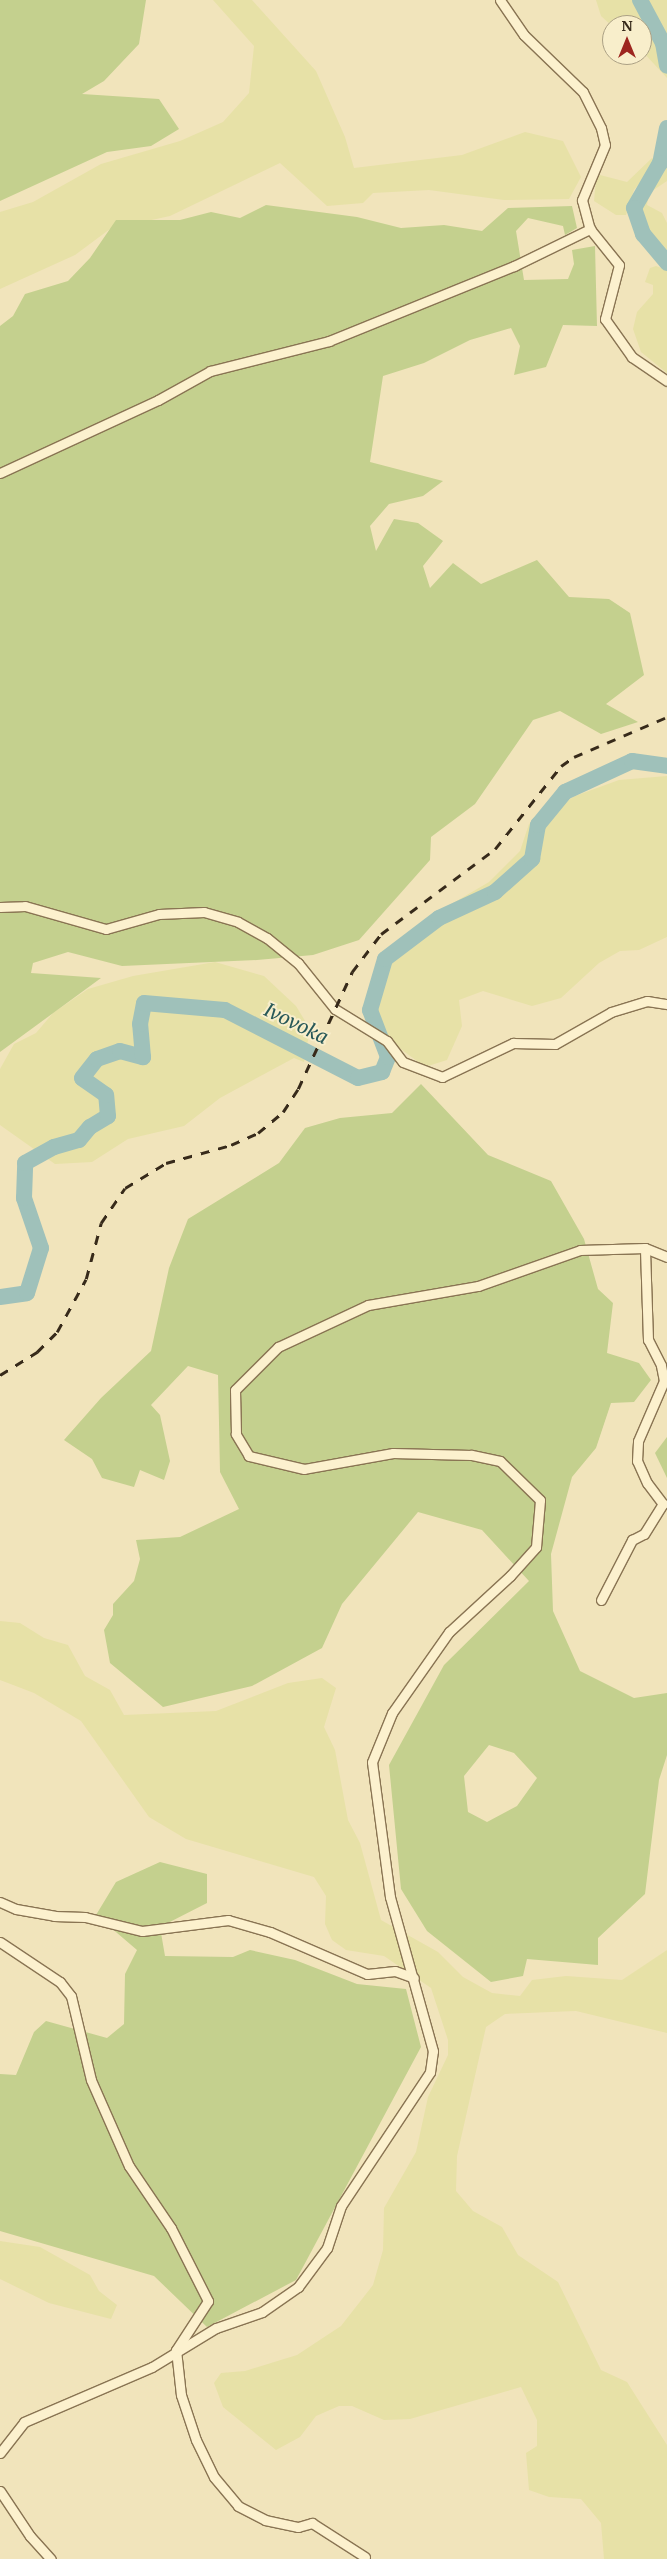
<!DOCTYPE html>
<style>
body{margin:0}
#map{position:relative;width:667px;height:2559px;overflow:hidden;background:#f1e4bb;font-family:Merriweather,serif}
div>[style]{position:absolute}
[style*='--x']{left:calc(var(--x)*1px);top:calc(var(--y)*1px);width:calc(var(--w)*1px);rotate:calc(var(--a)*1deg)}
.farmland>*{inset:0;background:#e7e1a7}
.green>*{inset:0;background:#c4d08e}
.river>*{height:16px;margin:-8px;padding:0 8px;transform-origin:8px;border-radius:8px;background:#9fc1ba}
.roads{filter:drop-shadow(1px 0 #897453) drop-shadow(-1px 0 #897453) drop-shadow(0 1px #897453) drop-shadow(0 -1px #897453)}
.minor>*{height:9px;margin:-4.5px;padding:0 4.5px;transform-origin:4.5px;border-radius:4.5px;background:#fcf1ce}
.rail>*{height:2.5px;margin-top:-1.25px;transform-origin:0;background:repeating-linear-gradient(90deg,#372a1a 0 9px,transparent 0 18px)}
span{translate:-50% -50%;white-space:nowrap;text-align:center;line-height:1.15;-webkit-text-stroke:4px #f8eecb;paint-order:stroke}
.water-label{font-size:19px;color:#285858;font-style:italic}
.north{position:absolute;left:602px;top:15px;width:50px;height:50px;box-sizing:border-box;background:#f8eecb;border:1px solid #aba084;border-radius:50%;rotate:0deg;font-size:14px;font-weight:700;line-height:20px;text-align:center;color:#372a1a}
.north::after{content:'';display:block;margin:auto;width:18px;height:22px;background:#9d261f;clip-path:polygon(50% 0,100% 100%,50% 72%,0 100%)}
</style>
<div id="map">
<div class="farmland">
<div style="clip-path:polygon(213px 0,252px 0,316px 71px,345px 137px,354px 168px,462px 155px,525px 132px,563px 141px,581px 177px,569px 199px,504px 200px,429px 190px,373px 193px,363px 203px,327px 206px,280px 163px,170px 216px,110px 229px,75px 255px,0 289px,0 212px,33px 202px,101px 164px,180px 141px,223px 122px,249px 93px,254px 46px)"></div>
<div style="clip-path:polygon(596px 0,667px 0,667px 78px,642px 51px,642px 25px,612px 26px,601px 16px)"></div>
<div style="clip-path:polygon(667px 152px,667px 181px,649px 193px,647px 205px,662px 213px,667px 223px,667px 254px,656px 247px,642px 216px,640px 201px)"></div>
<div style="clip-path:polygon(652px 158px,657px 162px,634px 190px,626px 215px,616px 215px,594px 201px,596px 179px,600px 175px,627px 182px)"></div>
<div style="clip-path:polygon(656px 266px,667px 270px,667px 373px,641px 352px,633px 329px,637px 312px,653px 294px,653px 285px,645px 282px,650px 268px)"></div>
<div style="clip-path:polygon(667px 776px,667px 937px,639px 950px,620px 951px,599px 963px,561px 998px,532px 1006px,483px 991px,459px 1000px,462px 1026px,447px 1060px,425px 1067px,370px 1026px,366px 1012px,377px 962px,448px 906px,489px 882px,520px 851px,529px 824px,575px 796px,619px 780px)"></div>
<div style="clip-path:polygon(215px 962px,264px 976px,296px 1006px,310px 1029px,304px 1062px,294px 1058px,220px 1098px,184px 1126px,128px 1139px,92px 1162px,55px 1164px,0 1125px,0 1069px,14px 1044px,36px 1033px,53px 1013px,88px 989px,133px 976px)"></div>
<div style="clip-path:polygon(0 1621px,20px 1623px,44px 1638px,68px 1645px,85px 1676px,110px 1690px,124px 1715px,216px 1711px,288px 1683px,322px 1678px,336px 1688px,324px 1727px,335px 1750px,348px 1820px,360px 1843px,381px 1920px,438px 1952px,463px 1977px,492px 1993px,520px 1996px,532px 1980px,566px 1976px,622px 1980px,667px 1950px,667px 2033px,576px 2011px,505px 2014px,486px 2027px,457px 2156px,456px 2191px,473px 2211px,502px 2227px,518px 2255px,558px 2282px,601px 2370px,627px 2382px,667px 2445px,667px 2559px,604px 2559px,601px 2523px,581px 2499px,549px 2497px,529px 2490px,526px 2453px,537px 2446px,537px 2420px,521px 2387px,410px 2419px,384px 2420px,352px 2406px,339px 2406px,316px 2416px,300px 2437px,276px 2450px,223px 2407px,214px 2383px,221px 2373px,245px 2371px,297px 2355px,341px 2326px,373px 2285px,383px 2250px,384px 2208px,416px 2152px,428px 2097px,448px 2055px,448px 2040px,431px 1988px,384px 1956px,346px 1950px,332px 1940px,325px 1924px,326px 1896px,314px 1877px,186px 1839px,149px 1817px,81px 1721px,34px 1693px,0 1680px)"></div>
<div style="clip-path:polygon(0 2241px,40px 2247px,90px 2275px,99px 2291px,117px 2305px,111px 2319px,49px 2303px,0 2279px)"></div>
</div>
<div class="green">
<div style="clip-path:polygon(0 0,146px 0,139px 44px,104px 81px,82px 94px,159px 99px,179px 129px,151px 146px,107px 152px,0 201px)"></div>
<div style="clip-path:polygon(266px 205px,357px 217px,401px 228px,444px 225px,482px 231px,508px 208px,572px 206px,577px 228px,565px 235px,563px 226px,528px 218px,516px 231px,524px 280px,568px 279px,574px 264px,572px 250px,595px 246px,597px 326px,563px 325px,546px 367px,514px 375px,520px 346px,511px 328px,470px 340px,424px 363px,383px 376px,370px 462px,443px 481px,423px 496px,389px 504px,370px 526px,376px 551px,394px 519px,418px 523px,443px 541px,423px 566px,430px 588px,453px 563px,481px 584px,537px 560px,569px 597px,609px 599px,630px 613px,644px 675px,606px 704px,638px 722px,601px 734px,560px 711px,533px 720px,475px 804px,431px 837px,430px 860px,359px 940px,313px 955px,257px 960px,122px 966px,68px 952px,33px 963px,31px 973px,101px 978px,0 1052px,0 326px,13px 316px,25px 294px,68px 281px,90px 258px,116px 220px,180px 220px,211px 212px,240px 218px)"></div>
<div style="clip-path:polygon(evenodd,421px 1084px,488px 1155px,551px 1181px,584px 1239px,598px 1289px,613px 1303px,607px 1353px,639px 1363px,651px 1380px,634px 1402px,611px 1403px,596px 1448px,572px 1477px,551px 1554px,553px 1611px,580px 1671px,634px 1698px,667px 1693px,667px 1755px,659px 1780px,645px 1894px,598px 1938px,598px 1965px,527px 1959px,523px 1976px,491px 1982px,427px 1931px,401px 1889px,389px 1765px,444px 1665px,529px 1581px,482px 1530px,418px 1512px,342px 1604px,322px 1648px,252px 1686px,163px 1707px,110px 1663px,104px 1630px,113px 1615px,113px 1604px,134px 1581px,140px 1559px,136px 1540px,180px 1537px,239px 1509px,220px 1472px,218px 1375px,188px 1366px,151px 1405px,160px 1415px,170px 1461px,164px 1480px,140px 1470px,134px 1487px,102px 1478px,92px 1459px,64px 1440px,101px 1398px,151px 1351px,169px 1268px,188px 1219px,279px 1163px,305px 1128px,340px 1118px,392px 1113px,421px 1084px,489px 1745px,514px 1753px,537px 1778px,517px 1806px,487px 1822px,468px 1812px,464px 1776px,489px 1745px)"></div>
<div style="clip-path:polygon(667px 1437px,667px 1478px,655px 1453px)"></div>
<div style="clip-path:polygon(160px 1862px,207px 1874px,207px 1903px,160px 1927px,165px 1956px,233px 1957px,250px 1950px,295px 1960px,357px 1984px,406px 1989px,421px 2047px,296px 2280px,207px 2327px,154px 2276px,0 2231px,0 2074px,16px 2075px,34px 2032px,46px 2021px,107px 2038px,124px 2024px,125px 1974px,137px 1950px,96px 1915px,116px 1882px)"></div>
</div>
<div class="river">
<div style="--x:640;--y:0;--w:49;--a:61.9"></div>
<div style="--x:663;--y:43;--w:23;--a:80"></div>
<div style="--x:667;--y:128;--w:36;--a:101"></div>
<div style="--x:660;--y:163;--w:52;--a:120"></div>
<div style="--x:634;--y:208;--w:28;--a:71"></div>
<div style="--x:643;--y:234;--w:38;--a:50"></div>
<div style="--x:0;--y:1297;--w:27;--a:-8"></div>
<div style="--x:27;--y:1293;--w:47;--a:-72.7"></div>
<div style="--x:41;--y:1248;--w:53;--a:-108.8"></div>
<div style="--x:24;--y:1198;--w:35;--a:-88"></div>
<div style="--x:25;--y:1163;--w:33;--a:-29"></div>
<div style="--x:54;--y:1147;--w:26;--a:-16"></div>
<div style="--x:79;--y:1140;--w:17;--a:-50"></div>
<div style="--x:90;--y:1127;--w:21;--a:-31"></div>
<div style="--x:108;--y:1116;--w:21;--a:-95"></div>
<div style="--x:106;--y:1095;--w:29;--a:-145"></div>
<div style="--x:82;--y:1078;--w:24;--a:-52"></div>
<div style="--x:97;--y:1059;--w:24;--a:-19"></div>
<div style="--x:120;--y:1051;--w:24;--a:15"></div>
<div style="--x:143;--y:1057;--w:33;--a:-95"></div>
<div style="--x:140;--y:1024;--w:21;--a:-79"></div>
<div style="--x:144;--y:1003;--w:81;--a:4.9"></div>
<div style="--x:225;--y:1010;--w:149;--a:27.1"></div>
<div style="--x:358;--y:1078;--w:25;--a:-14"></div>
<div style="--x:382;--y:1072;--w:16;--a:-68"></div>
<div style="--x:388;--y:1057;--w:50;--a:-111"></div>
<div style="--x:370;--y:1010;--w:53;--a:-73.6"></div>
<div style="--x:385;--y:959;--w:68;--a:-37.2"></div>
<div style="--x:439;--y:918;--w:62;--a:-24.9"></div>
<div style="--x:495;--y:892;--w:50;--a:-41.7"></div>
<div style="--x:532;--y:859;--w:35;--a:-80"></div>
<div style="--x:538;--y:825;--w:43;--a:-50.7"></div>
<div style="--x:565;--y:792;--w:74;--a:-24.8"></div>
<div style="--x:632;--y:761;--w:35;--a:8"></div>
</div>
<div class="roads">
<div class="minor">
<div style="--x:500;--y:0;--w:42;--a:55.6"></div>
<div style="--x:524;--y:35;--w:82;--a:44"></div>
<div style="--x:583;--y:92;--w:40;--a:63.4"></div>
<div style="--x:601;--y:128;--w:17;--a:77"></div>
<div style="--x:605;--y:145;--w:60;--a:112.7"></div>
<div style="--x:582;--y:200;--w:30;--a:75"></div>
<div style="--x:590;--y:229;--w:46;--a:51.1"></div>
<div style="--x:619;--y:265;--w:56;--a:104.5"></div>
<div style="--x:605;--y:319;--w:47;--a:54.6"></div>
<div style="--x:632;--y:357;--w:42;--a:34.4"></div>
<div style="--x:0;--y:473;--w:174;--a:-24.8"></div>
<div style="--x:158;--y:400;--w:60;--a:-29.1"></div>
<div style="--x:210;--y:371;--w:123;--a:-14.1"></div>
<div style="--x:329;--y:341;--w:200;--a:-22.1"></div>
<div style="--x:514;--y:266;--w:85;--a:-26"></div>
<div style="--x:0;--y:907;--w:25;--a:-2"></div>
<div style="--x:25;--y:906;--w:84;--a:15.9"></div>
<div style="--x:106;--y:929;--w:55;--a:-15.8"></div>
<div style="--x:159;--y:914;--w:45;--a:-2.5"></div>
<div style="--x:204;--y:912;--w:35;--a:16"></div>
<div style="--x:238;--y:922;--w:33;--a:29"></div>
<div style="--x:267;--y:938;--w:40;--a:39"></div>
<div style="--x:298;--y:963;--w:59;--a:51.2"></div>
<div style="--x:335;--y:1009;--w:61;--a:31.6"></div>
<div style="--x:387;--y:1041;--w:26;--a:53"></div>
<div style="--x:403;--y:1062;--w:42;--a:21"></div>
<div style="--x:442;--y:1077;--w:79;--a:-25.6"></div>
<div style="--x:513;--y:1043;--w:42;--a:1.4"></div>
<div style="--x:555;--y:1044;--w:64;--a:-29.7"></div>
<div style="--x:611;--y:1012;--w:38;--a:-17"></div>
<div style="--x:647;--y:1001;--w:20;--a:9"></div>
<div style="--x:601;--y:1600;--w:68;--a:-62.7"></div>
<div style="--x:632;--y:1540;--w:13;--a:-27"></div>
<div style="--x:644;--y:1534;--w:36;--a:-58"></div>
<div style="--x:663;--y:1504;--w:26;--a:-127"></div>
<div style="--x:647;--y:1483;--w:24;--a:-114"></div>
<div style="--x:637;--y:1461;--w:20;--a:-87"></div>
<div style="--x:638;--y:1441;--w:65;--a:-66.6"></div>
<div style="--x:664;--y:1381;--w:16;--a:-101"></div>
<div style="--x:661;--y:1365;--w:28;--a:-117"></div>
<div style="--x:648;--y:1340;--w:92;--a:-91.9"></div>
<div style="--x:0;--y:1902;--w:17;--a:24"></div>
<div style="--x:16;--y:1909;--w:39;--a:10"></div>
<div style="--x:54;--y:1916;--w:31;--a:2"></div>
<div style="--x:85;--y:1917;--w:59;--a:13.8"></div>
<div style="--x:142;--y:1931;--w:87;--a:-7.3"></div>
<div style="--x:228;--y:1920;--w:44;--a:15.9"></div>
<div style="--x:270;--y:1932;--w:106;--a:23.4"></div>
<div style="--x:367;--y:1974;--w:28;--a:-6"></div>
<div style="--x:395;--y:1971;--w:20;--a:20"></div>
<div style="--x:0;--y:1942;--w:72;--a:33.7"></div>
<div style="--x:60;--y:1982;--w:18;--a:52"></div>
<div style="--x:71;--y:1996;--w:86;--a:76.6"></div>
<div style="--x:91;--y:2080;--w:94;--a:66.2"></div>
<div style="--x:129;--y:2166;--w:75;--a:55.9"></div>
<div style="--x:171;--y:2228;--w:82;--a:63.1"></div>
<div style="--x:208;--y:2301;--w:59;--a:123.1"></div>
<div style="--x:176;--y:2350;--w:45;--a:83.7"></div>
<div style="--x:181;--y:2395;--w:47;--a:71.6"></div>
<div style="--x:196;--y:2440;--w:41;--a:64.1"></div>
<div style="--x:214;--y:2477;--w:38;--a:50"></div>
<div style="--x:238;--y:2506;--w:30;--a:27"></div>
<div style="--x:265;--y:2520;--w:34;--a:12"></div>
<div style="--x:298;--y:2527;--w:15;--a:-16"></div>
<div style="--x:312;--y:2523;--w:63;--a:32.7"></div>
<div style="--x:0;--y:2453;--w:39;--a:-52"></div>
<div style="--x:24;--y:2422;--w:139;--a:-23.3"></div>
<div style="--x:152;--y:2367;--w:75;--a:-31.4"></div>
<div style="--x:216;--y:2328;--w:49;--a:-19.2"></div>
<div style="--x:262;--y:2312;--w:44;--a:-34.8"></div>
<div style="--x:298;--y:2287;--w:49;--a:-53.4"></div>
<div style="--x:327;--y:2248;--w:44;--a:-71.6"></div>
<div style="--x:341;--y:2206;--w:161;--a:-56.4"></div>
<div style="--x:430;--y:2072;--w:21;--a:-82"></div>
<div style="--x:433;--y:2051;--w:160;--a:-105.6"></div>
<div style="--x:390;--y:1897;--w:136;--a:-97.6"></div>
<div style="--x:372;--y:1762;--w:53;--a:-67.8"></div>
<div style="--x:392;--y:1713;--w:99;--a:-54.9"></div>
<div style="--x:449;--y:1632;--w:83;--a:-42.6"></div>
<div style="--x:510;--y:1576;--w:39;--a:-48"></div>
<div style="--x:536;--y:1547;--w:47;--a:-85.1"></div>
<div style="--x:540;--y:1500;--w:56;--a:-135.7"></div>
<div style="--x:500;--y:1461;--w:30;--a:-168"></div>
<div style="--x:471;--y:1455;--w:78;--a:-178.5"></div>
<div style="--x:393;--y:1453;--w:90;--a:169.8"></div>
<div style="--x:304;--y:1469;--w:57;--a:-166.7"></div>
<div style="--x:249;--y:1456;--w:26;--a:-121"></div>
<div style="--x:236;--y:1434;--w:44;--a:-91.3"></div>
<div style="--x:235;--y:1390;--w:61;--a:-45"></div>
<div style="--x:278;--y:1347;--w:99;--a:-25"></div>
<div style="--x:368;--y:1305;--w:112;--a:-9.8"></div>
<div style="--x:478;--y:1286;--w:108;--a:-19.4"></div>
<div style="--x:580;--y:1250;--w:65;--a:-1.8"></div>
<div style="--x:645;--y:1248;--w:24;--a:22"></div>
<div style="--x:0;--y:2491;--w:54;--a:56.3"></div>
<div style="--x:30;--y:2536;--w:31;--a:48"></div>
</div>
</div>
<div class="rail">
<div style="--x:0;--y:1375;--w:44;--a:-31.9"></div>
<div style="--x:37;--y:1352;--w:28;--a:-45"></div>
<div style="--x:57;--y:1332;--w:60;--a:-61.3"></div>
<div style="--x:86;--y:1279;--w:58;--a:-75"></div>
<div style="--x:101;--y:1223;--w:42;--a:-55.6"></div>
<div style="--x:125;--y:1188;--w:48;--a:-31.4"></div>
<div style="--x:166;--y:1163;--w:67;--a:-15.5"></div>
<div style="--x:231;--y:1145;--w:30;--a:-24"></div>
<div style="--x:258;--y:1133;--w:33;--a:-40"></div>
<div style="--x:283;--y:1112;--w:27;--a:-57"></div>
<div style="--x:298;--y:1089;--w:129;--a:-65.2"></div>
<div style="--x:352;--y:972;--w:48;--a:-52.7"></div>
<div style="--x:381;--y:934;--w:142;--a:-36.7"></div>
<div style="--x:495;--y:849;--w:106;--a:-51.5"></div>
<div style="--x:561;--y:766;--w:16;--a:-35"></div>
<div style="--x:574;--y:757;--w:101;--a:-23.3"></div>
</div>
<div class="water-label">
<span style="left:296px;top:1024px;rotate:26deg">Ivovoka</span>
</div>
<div class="north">N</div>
</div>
